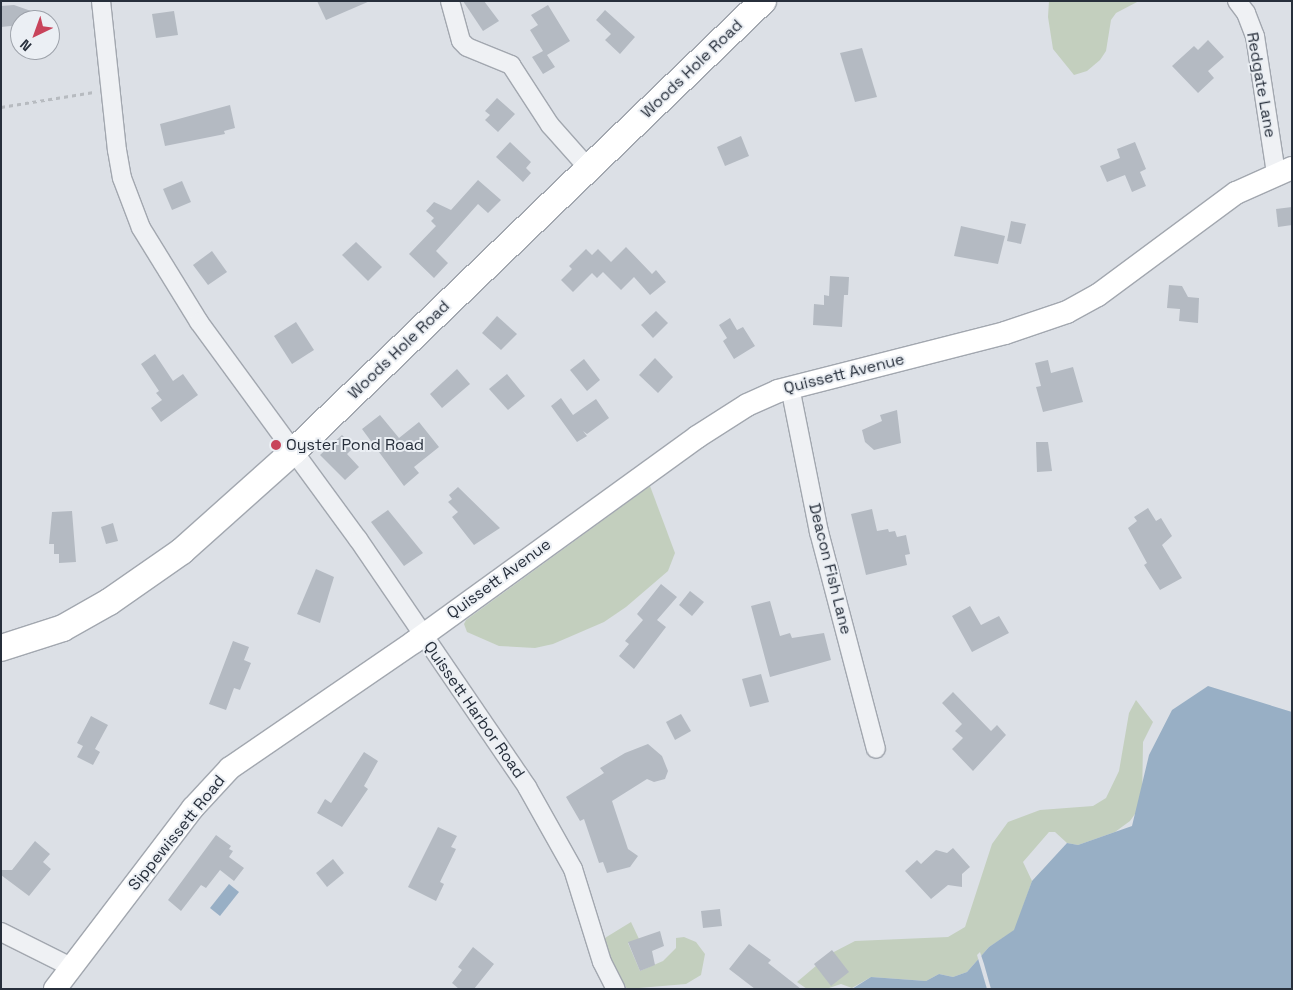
<!DOCTYPE html>
<style>
body{margin:0}
#map{position:relative;width:1293px;height:990px;overflow:hidden;background:#dce0e6;font-family:"Space Grotesk",sans-serif}
div>[style]{position:absolute}
[style*='--x']{left:calc(var(--x)*1px);top:calc(var(--y)*1px);width:calc(var(--w)*1px);rotate:calc(var(--a)*1deg)}
.green>*{inset:0;background:#c3cfbe}
.water>*{inset:0;background:#98afc5}
.pier>*{inset:0;background:#dce0e6}
.building>*{inset:0;background:#b4bac2}
.path>*{height:3px;margin-top:-1.5px;transform-origin:0;background:repeating-linear-gradient(90deg,#b7bbc0 0 4px,transparent 0 8px)}
.roads{filter:drop-shadow(1px 0 #a2a7af) drop-shadow(-1px 0 #a2a7af) drop-shadow(0 1px #a2a7af) drop-shadow(0 -1px #a2a7af)}
.minor>*{height:18px;margin:-9px;padding:0 9px;transform-origin:9px;border-radius:9px;background:#eff1f4}
.major>*{height:22px;margin:-11px;padding:0 11px;transform-origin:11px;border-radius:11px;background:#fff}
.highway>*{height:26px;margin:-13px;padding:0 13px;transform-origin:13px;border-radius:13px;background:#fff}
.dots>*{width:14px;height:14px;translate:-50% -50%;box-sizing:border-box;border:2px solid #ebeff4;border-radius:50%}
span{translate:-50% -50%;white-space:nowrap;text-align:center;line-height:1.15;-webkit-text-stroke:4px #ebeff4;paint-order:stroke}
.street-label{font-size:16px;color:#272f3b}
.poi-label{font-size:16px;color:#272f3b}
.left{translate:0 -50%;text-align:left}
.frame{position:absolute;inset:0;border:2px solid #272f3b;pointer-events:none}
.north{position:absolute;left:10px;top:10px;width:50px;height:50px;box-sizing:border-box;background:#ebeff4;border:1px solid #9da2aa;border-radius:50%;rotate:222deg;font-size:14px;font-weight:700;line-height:20px;text-align:center;color:#272f3b}
.north::after{content:'';display:block;margin:auto;width:18px;height:22px;background:#c8445b;clip-path:polygon(50% 0,100% 100%,50% 72%,0 100%)}
</style>
<div id="map">
<div class="green">
<div style="clip-path:polygon(1049px 1px,1139px 1px,1116px 13px,1111px 20px,1106px 51px,1100px 60px,1087px 71px,1074px 75px,1053px 49px,1048px 17px)"></div>
<div style="clip-path:polygon(650px 486px,675px 553px,668px 571px,626px 607px,604px 622px,553px 644px,535px 648px,499px 646px,467px 632px,464px 624px,466px 620px)"></div>
<div style="clip-path:polygon(1136px 700px,1153px 722px,1143px 742px,1142px 804px,1130px 821px,1115px 832px,1078px 845px,1067px 843px,1055px 832px,1049px 832px,1023px 862px,1032px 881px,1015px 930px,989px 947px,967px 972px,953px 977px,939px 974px,926px 981px,871px 977px,852px 988px,841px 984px,826px 989px,807px 989px,797px 982px,830px 954px,855px 941px,948px 937px,965px 927px,992px 844px,1008px 822px,1040px 810px,1093px 806px,1106px 798px,1119px 771px,1129px 713px)"></div>
<div style="clip-path:polygon(631px 922px,639px 939px,628px 943px,640px 971px,663px 961px,676px 948px,676px 938px,684px 937px,696px 942px,705px 954px,701px 975px,686px 984px,627px 989px,600px 941px)"></div>
</div>
<div class="water">
<div style="clip-path:polygon(1208px 686px,1292px 712px,1292px 989px,852px 989px,871px 977px,926px 981px,939px 974px,953px 977px,967px 972px,989px 947px,1014px 930px,1032px 881px,1067px 843px,1078px 845px,1132px 826px,1149px 755px,1172px 710px)"></div>
<div style="clip-path:polygon(229px 884px,239px 892px,220px 916px,210px 908px)"></div>
</div>
<div class="pier">
<div style="clip-path:polygon(980px 952px,984px 964px,991px 989px,987px 989px,977px 955px)"></div>
</div>
<div class="building">
<div style="clip-path:polygon(317px 1px,370px 1px,326px 20px)"></div>
<div style="clip-path:polygon(463px 1px,484px 1px,499px 21px,483px 31px)"></div>
<div style="clip-path:polygon(14px 5px,51px 18px,51px 20px,20px 20px,20px 25px,1px 27px,1px 6px)"></div>
<div style="clip-path:polygon(548px 5px,570px 41px,547px 55px,555px 67px,543px 74px,532px 57px,543px 51px,530px 30px,538px 25px,531px 15px)"></div>
<div style="clip-path:polygon(605px 10px,635px 37px,620px 54px,605px 40px,611px 34px,596px 20px)"></div>
<div style="clip-path:polygon(174px 11px,178px 35px,156px 38px,152px 14px)"></div>
<div style="clip-path:polygon(1208px 40px,1224px 57px,1208px 71px,1214px 78px,1198px 93px,1172px 66px,1194px 46px,1198px 50px)"></div>
<div style="clip-path:polygon(862px 48px,877px 97px,855px 102px,840px 53px)"></div>
<div style="clip-path:polygon(497px 98px,515px 114px,498px 132px,485px 120px,490px 115px,485px 111px)"></div>
<div style="clip-path:polygon(230px 105px,235px 128px,224px 131px,225px 134px,165px 146px,160px 124px)"></div>
<div style="clip-path:polygon(741px 136px,749px 156px,725px 166px,717px 147px)"></div>
<div style="clip-path:polygon(510px 142px,531px 162px,526px 168px,531px 173px,523px 182px,496px 157px)"></div>
<div style="clip-path:polygon(1135px 142px,1146px 169px,1140px 172px,1146px 186px,1132px 192px,1125px 175px,1107px 182px,1100px 166px,1120px 158px,1117px 149px)"></div>
<div style="clip-path:polygon(478px 180px,501px 200px,488px 213px,478px 204px,436px 251px,448px 263px,434px 278px,409px 254px,436px 226px,431px 221px,434px 218px,426px 211px,434px 202px,451px 210px)"></div>
<div style="clip-path:polygon(182px 181px,191px 202px,172px 210px,163px 189px)"></div>
<div style="clip-path:polygon(1292px 207px,1292px 225px,1278px 227px,1276px 209px)"></div>
<div style="clip-path:polygon(1011px 221px,1026px 224px,1021px 244px,1007px 241px)"></div>
<div style="clip-path:polygon(961px 226px,1005px 236px,998px 264px,954px 256px)"></div>
<div style="clip-path:polygon(356px 242px,382px 267px,368px 281px,342px 255px)"></div>
<div style="clip-path:polygon(626px 247px,652px 274px,656px 270px,666px 282px,650px 295px,634px 277px,621px 290px,603px 272px,597px 278px,592px 273px,573px 292px,561px 280px,572px 269px,569px 266px,586px 249px,592px 255px,598px 249px,611px 262px)"></div>
<div style="clip-path:polygon(212px 251px,227px 272px,208px 285px,193px 265px)"></div>
<div style="clip-path:polygon(830px 276px,849px 277px,848px 295px,844px 295px,842px 327px,813px 325px,814px 304px,824px 305px,824px 295px,829px 296px)"></div>
<div style="clip-path:polygon(1169px 285px,1182px 286px,1188px 297px,1199px 298px,1198px 323px,1179px 321px,1180px 309px,1167px 308px)"></div>
<div style="clip-path:polygon(656px 311px,668px 323px,653px 338px,641px 325px)"></div>
<div style="clip-path:polygon(497px 316px,517px 334px,501px 350px,482px 333px)"></div>
<div style="clip-path:polygon(730px 318px,737px 330px,743px 327px,755px 346px,734px 359px,723px 341px,727px 338px,719px 325px)"></div>
<div style="clip-path:polygon(296px 322px,314px 350px,292px 364px,274px 336px)"></div>
<div style="clip-path:polygon(155px 354px,173px 381px,183px 374px,198px 395px,161px 422px,151px 408px,162px 400px,156px 393px,159px 391px,141px 364px)"></div>
<div style="clip-path:polygon(655px 358px,673px 377px,658px 393px,639px 375px)"></div>
<div style="clip-path:polygon(584px 359px,600px 380px,587px 391px,570px 370px)"></div>
<div style="clip-path:polygon(1048px 360px,1051px 373px,1073px 367px,1083px 402px,1043px 412px,1036px 387px,1041px 386px,1035px 363px)"></div>
<div style="clip-path:polygon(457px 369px,470px 384px,442px 408px,430px 394px)"></div>
<div style="clip-path:polygon(507px 374px,525px 396px,508px 410px,489px 389px)"></div>
<div style="clip-path:polygon(561px 398px,573px 415px,596px 399px,609px 418px,587px 434px,583px 431px,587px 436px,577px 442px,551px 406px)"></div>
<div style="clip-path:polygon(897px 410px,901px 443px,874px 450px,865px 442px,862px 430px,882px 421px,880px 415px)"></div>
<div style="clip-path:polygon(380px 415px,399px 438px,419px 422px,439px 447px,414px 467px,419px 473px,404px 486px,362px 429px)"></div>
<div style="clip-path:polygon(342px 435px,354px 447px,347px 454px,359px 467px,345px 480px,320px 455px)"></div>
<div style="clip-path:polygon(1036px 442px,1048px 442px,1052px 471px,1037px 472px)"></div>
<div style="clip-path:polygon(458px 487px,500px 528px,474px 545px,452px 517px,458px 512px,448px 502px,452px 499px,449px 495px)"></div>
<div style="clip-path:polygon(1148px 508px,1156px 521px,1161px 518px,1172px 536px,1162px 545px,1182px 578px,1160px 590px,1144px 565px,1147px 563px,1128px 528px,1137px 521px,1134px 517px)"></div>
<div style="clip-path:polygon(872px 509px,877px 531px,888px 529px,889px 532px,895px 531px,897px 537px,906px 535px,910px 554px,905px 555px,907px 565px,866px 575px,851px 514px)"></div>
<div style="clip-path:polygon(388px 510px,423px 553px,404px 566px,371px 522px)"></div>
<div style="clip-path:polygon(72px 511px,76px 562px,59px 563px,59px 554px,54px 554px,54px 544px,49px 544px,52px 512px)"></div>
<div style="clip-path:polygon(113px 523px,118px 541px,106px 544px,101px 527px)"></div>
<div style="clip-path:polygon(316px 569px,334px 577px,320px 623px,297px 614px)"></div>
<div style="clip-path:polygon(661px 584px,677px 597px,657px 620px,666px 627px,634px 669px,619px 656px,629px 644px,625px 641px,643px 620px,637px 614px)"></div>
<div style="clip-path:polygon(690px 591px,704px 602px,692px 616px,679px 605px)"></div>
<div style="clip-path:polygon(770px 601px,780px 636px,790px 633px,792px 638px,824px 633px,831px 660px,770px 677px,751px 606px)"></div>
<div style="clip-path:polygon(970px 606px,981px 625px,999px 616px,1009px 633px,972px 652px,952px 616px)"></div>
<div style="clip-path:polygon(233px 641px,249px 647px,244px 660px,251px 663px,240px 690px,234px 688px,226px 710px,209px 704px)"></div>
<div style="clip-path:polygon(761px 674px,769px 702px,750px 707px,742px 679px)"></div>
<div style="clip-path:polygon(953px 692px,991px 731px,997px 725px,1006px 735px,973px 771px,952px 749px,963px 738px,955px 731px,962px 724px,942px 703px)"></div>
<div style="clip-path:polygon(681px 714px,691px 731px,675px 740px,666px 722px)"></div>
<div style="clip-path:polygon(91px 716px,108px 725px,95px 749px,100px 752px,93px 765px,77px 757px,83px 746px,77px 743px)"></div>
<div style="clip-path:polygon(648px 744px,662px 756px,668px 771px,665px 779px,654px 782px,647px 779px,612px 801px,628px 849px,638px 856px,630px 867px,607px 873px,603px 862px,599px 863px,584px 819px,580px 821px,566px 797px,604px 773px,600px 768px,625px 753px)"></div>
<div style="clip-path:polygon(364px 752px,378px 761px,364px 786px,368px 789px,342px 827px,317px 813px,325px 799px,331px 803px)"></div>
<div style="clip-path:polygon(438px 827px,457px 836px,451px 847px,456px 849px,440px 882px,444px 884px,436px 901px,408px 887px)"></div>
<div style="clip-path:polygon(216px 835px,231px 846px,229px 849px,233px 851px,229px 857px,244px 868px,234px 881px,220px 870px,206px 888px,201px 885px,181px 911px,168px 900px)"></div>
<div style="clip-path:polygon(35px 841px,50px 854px,43px 862px,51px 869px,29px 896px,1px 875px,1px 870px,12px 870px)"></div>
<div style="clip-path:polygon(953px 848px,970px 867px,962px 874px,962px 887px,948px 885px,931px 899px,905px 871px,917px 860px,921px 864px,936px 850px,947px 853px)"></div>
<div style="clip-path:polygon(333px 859px,344px 873px,327px 887px,316px 873px)"></div>
<div style="clip-path:polygon(720px 909px,722px 926px,703px 928px,701px 911px)"></div>
<div style="clip-path:polygon(660px 931px,664px 946px,652px 951px,655px 965px,640px 971px,628px 942px)"></div>
<div style="clip-path:polygon(749px 944px,771px 960px,768px 963px,801px 989px,755px 989px,729px 969px)"></div>
<div style="clip-path:polygon(473px 947px,494px 964px,474px 989px,459px 989px,452px 983px,462px 970px,458px 967px)"></div>
<div style="clip-path:polygon(832px 950px,849px 972px,831px 986px,814px 964px)"></div>
</div>
<div class="path">
<div style="--x:1;--y:107;--w:94;--a:-9.2"></div>
</div>
<div class="roads">
<div class="minor">
<div style="--x:101;--y:1;--w:150;--a:83.9"></div>
<div style="--x:117;--y:150;--w:28;--a:80"></div>
<div style="--x:122;--y:178;--w:53;--a:69.2"></div>
<div style="--x:141;--y:228;--w:110;--a:58.3"></div>
<div style="--x:199;--y:322;--w:269;--a:53.8"></div>
<div style="--x:358;--y:539;--w:300;--a:55.7"></div>
<div style="--x:527;--y:787;--w:94;--a:60.7"></div>
<div style="--x:573;--y:869;--w:97;--a:72.7"></div>
<div style="--x:602;--y:962;--w:30;--a:63"></div>
<div style="--x:450;--y:1;--w:41;--a:74.6"></div>
<div style="--x:461;--y:41;--w:8;--a:45"></div>
<div style="--x:467;--y:47;--w:48;--a:22.2"></div>
<div style="--x:511;--y:65;--w:72;--a:57"></div>
<div style="--x:550;--y:125;--w:59;--a:48.4"></div>
<div style="--x:1237;--y:1;--w:15;--a:53"></div>
<div style="--x:1246;--y:13;--w:25;--a:69"></div>
<div style="--x:1255;--y:36;--w:139;--a:81.3"></div>
<div style="--x:790;--y:387;--w:148;--a:78.7"></div>
<div style="--x:819;--y:532;--w:224;--a:75.3"></div>
<div style="--x:1;--y:932;--w:80;--a:26.6"></div>
</div>
<div class="major">
<div style="--x:55;--y:989;--w:228;--a:-52.7"></div>
<div style="--x:193;--y:808;--w:54;--a:-47.2"></div>
<div style="--x:230;--y:768;--w:223;--a:-34.4"></div>
<div style="--x:414;--y:642;--w:349;--a:-35.9"></div>
<div style="--x:697;--y:437;--w:59;--a:-32.6"></div>
<div style="--x:747;--y:405;--w:34;--a:-24"></div>
<div style="--x:778;--y:391;--w:234;--a:-14.3"></div>
<div style="--x:1005;--y:333;--w:65;--a:-18.7"></div>
<div style="--x:1067;--y:312;--w:35;--a:-29"></div>
<div style="--x:1098;--y:295;--w:172;--a:-36.5"></div>
<div style="--x:1236;--y:193;--w:61;--a:-24.1"></div>
</div>
<div class="highway">
<div style="--x:1;--y:648;--w:65;--a:-17.9"></div>
<div style="--x:63;--y:628;--w:53;--a:-29.5"></div>
<div style="--x:109;--y:602;--w:89;--a:-34.9"></div>
<div style="--x:182;--y:551;--w:150;--a:-41.8"></div>
<div style="--x:294;--y:451;--w:650;--a:-43.82"></div>
</div>
</div>
<div class="dots">
<div style="left:276px;top:445px;background:#c8445b"></div>
</div>
<div class="street-label">
<span style="left:692px;top:69px;rotate:-44deg">Woods Hole Road</span>
<span style="left:1261px;top:85px;rotate:80deg">Redgate Lane</span>
<span style="left:399px;top:350px;rotate:-44deg">Woods Hole Road</span>
<span style="left:844px;top:374px;rotate:-14deg">Quissett Avenue</span>
<span style="left:830px;top:569px;rotate:76deg">Deacon Fish Lane</span>
<span style="left:499px;top:579px;rotate:-36deg">Quissett Avenue</span>
<span style="left:474px;top:710px;rotate:55deg">Quissett Harbor Road</span>
<span style="left:177px;top:833px;rotate:-51deg">Sippewissett Road</span>
</div>
<div class="poi-label">
<span class="left" style="left:286px;top:445px">Oyster Pond Road</span>
</div>
<div class="frame"></div>
<div class="north">N</div>
</div>
